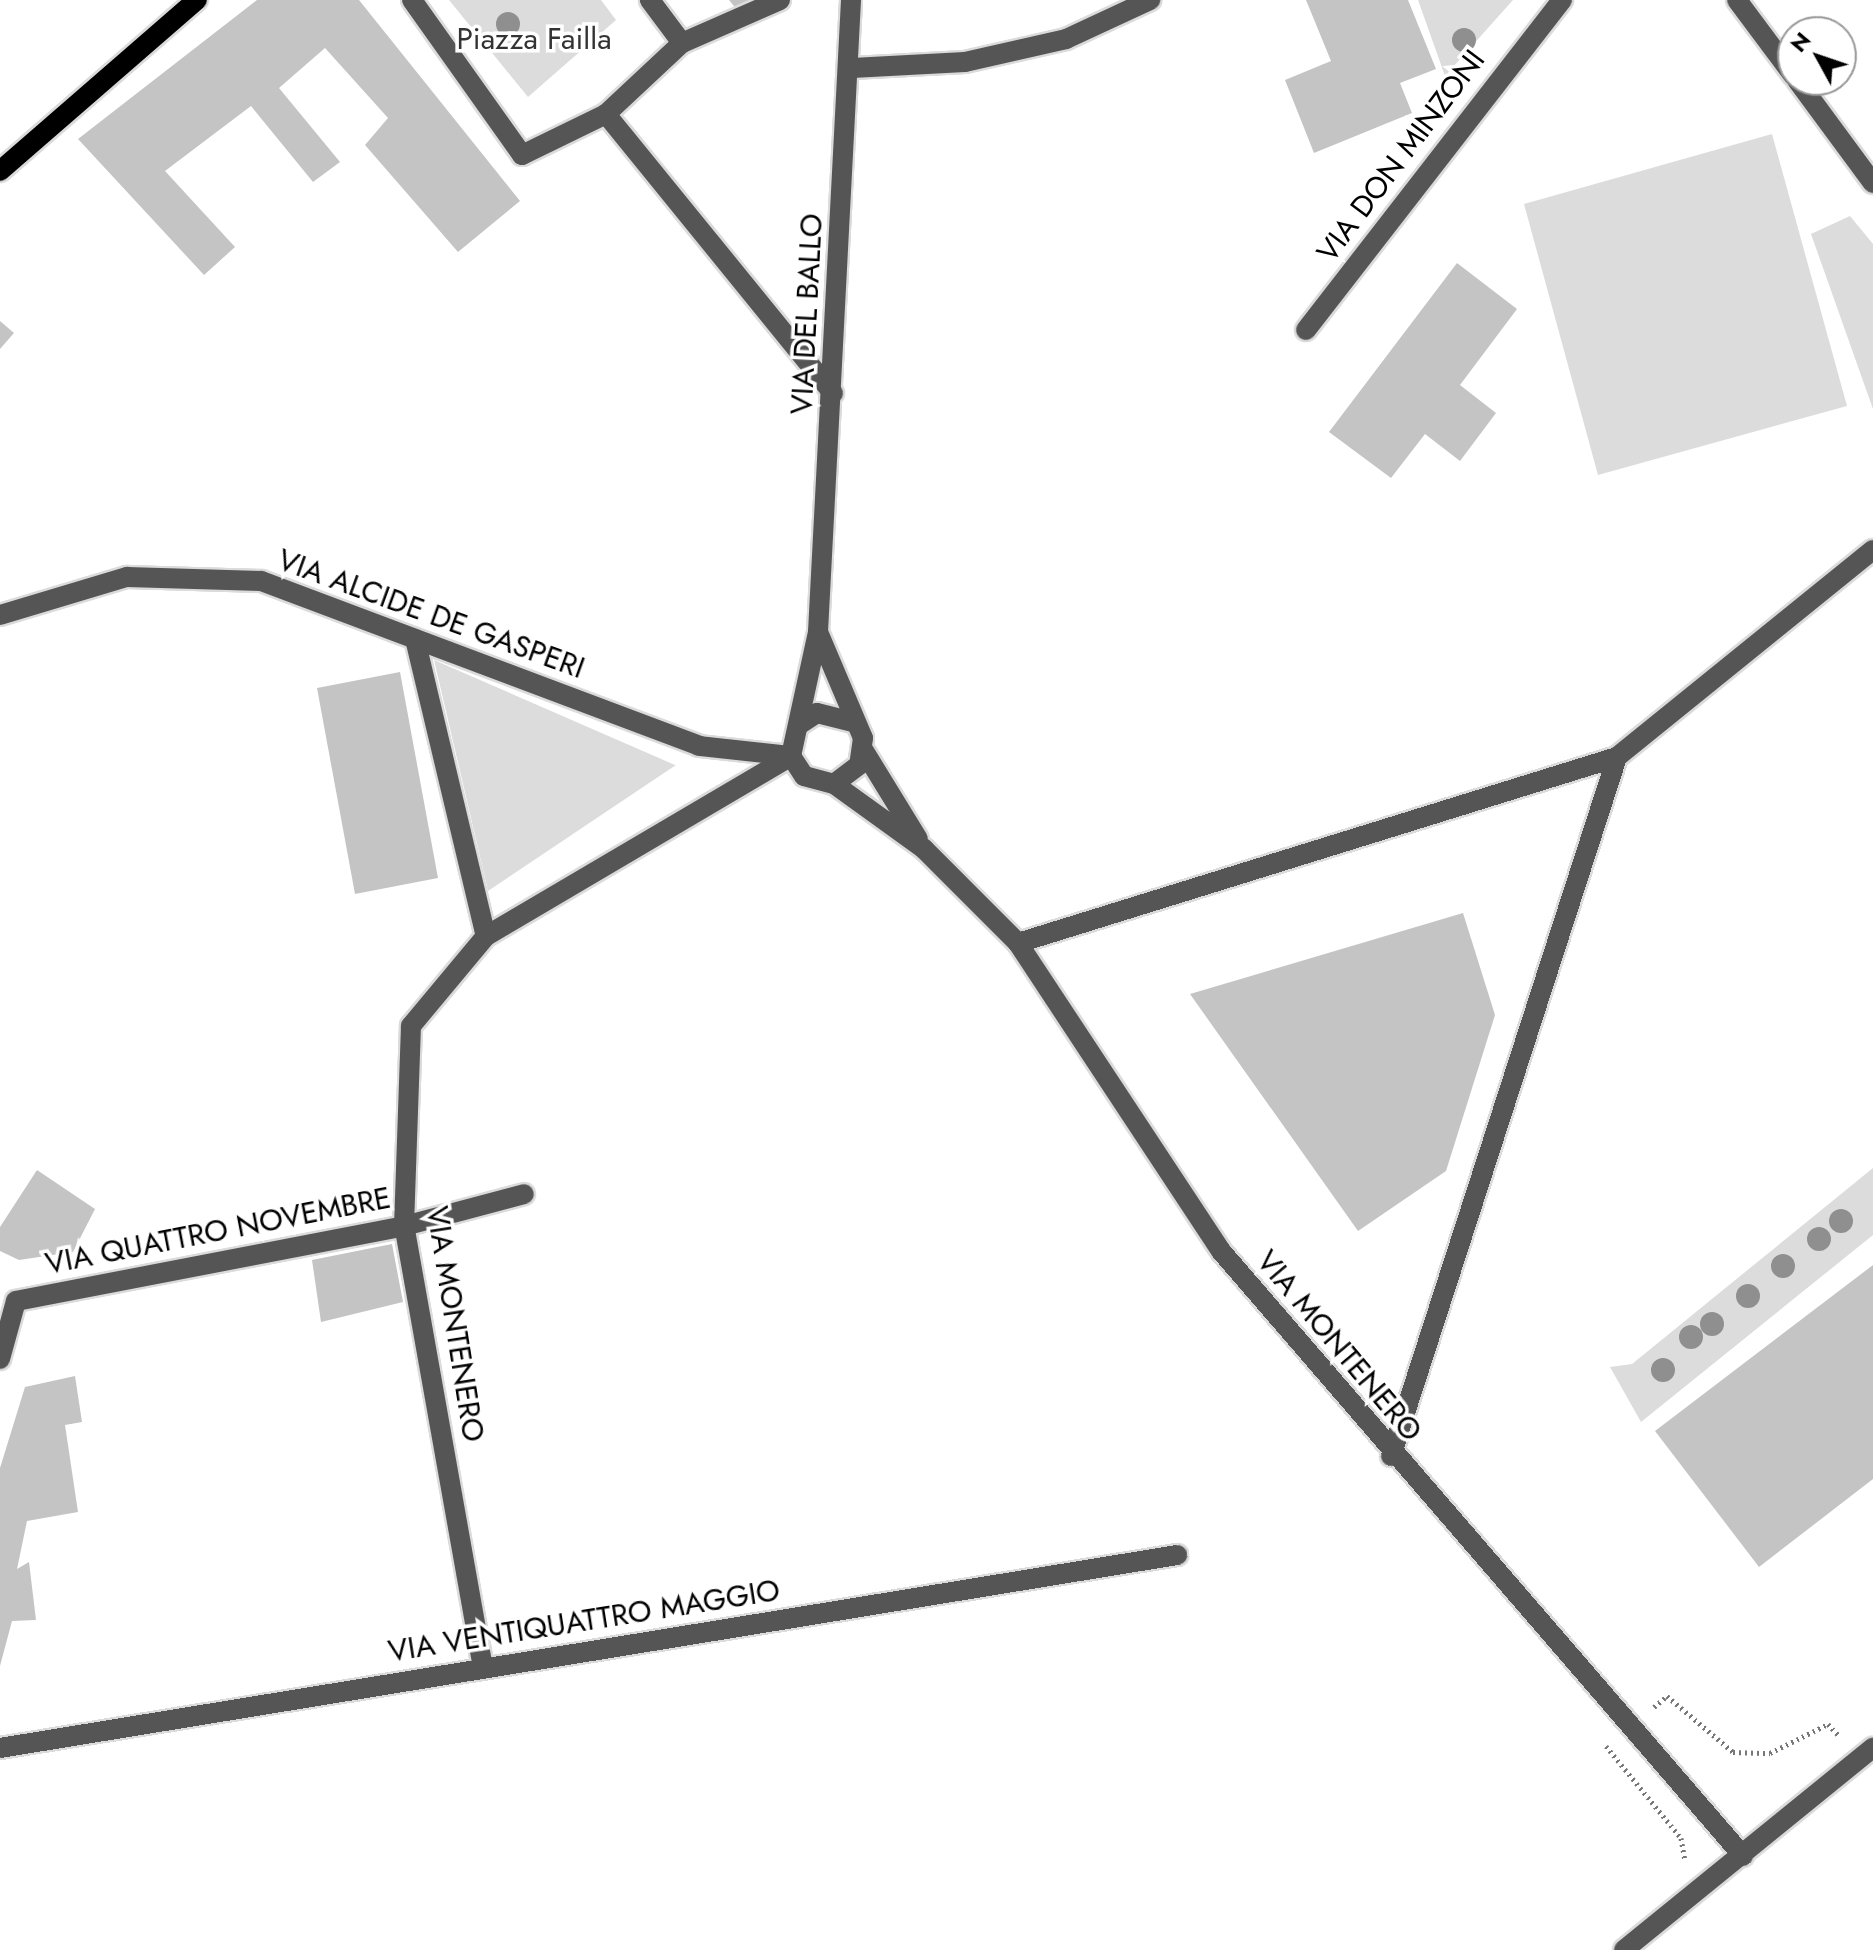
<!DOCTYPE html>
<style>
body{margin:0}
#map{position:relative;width:1873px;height:1950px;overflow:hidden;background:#fff;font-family:Jost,sans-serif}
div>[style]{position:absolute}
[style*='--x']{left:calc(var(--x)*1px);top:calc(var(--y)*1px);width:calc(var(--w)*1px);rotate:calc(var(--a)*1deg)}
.green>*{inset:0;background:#dcdcdc}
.building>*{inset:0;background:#c4c4c4}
.path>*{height:5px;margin-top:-2.5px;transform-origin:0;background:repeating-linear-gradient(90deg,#777 0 2px,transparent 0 6px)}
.roads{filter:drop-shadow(2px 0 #dbdbdb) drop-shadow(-2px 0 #dbdbdb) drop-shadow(0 2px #dbdbdb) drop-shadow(0 -2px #dbdbdb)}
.minor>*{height:20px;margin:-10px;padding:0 10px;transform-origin:10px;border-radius:10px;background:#555}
.major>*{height:20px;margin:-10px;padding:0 10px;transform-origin:10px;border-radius:10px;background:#000}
.trees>*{width:24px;height:24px;margin:-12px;border-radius:50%;background:#8f8f8f}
span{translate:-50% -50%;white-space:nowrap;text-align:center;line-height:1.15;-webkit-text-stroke:7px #fff;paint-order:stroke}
.park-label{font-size:30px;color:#333}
.street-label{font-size:30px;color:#000}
.north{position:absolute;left:1777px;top:16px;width:80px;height:80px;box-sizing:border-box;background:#fff;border:2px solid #999;border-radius:50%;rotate:310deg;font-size:22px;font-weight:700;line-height:32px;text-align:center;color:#000}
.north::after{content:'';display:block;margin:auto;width:28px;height:36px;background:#000;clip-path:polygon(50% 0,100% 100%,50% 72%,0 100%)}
</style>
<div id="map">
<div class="green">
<div style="clip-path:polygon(449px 0,601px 0,616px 20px,528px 97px)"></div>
<div style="clip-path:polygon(1418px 0,1513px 0,1445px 76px)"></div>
<div style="clip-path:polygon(1772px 134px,1847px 406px,1598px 475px,1524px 204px)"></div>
<div style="clip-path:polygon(1850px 216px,1873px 244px,1873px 409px,1811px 234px)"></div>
<div style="clip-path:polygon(434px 660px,675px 765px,676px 765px,488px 891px)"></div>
<div style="clip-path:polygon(1873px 1168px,1873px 1235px,1641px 1422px,1610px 1367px,1632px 1364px)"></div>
</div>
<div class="building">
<div style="clip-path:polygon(257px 0,359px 0,520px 201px,458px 252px,365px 145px,388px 118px,325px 48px,279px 88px,340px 162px,313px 182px,251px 106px,165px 171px,235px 247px,204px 275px,78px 139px)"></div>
<div style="clip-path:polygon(729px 0,754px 0,739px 12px)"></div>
<div style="clip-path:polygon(1306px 0,1408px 0,1436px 69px,1400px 83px,1412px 113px,1314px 153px,1285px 80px,1331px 61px)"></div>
<div style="clip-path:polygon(1457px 263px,1517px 309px,1460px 385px,1496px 413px,1460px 461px,1425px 434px,1391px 478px,1329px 432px)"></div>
<div style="clip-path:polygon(0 321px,14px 333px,0 349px)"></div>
<div style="clip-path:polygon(400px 672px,438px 878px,355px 894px,317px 688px)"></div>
<div style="clip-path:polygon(1463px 913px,1495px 1015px,1446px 1171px,1358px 1231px,1190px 994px)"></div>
<div style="clip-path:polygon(37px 1170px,95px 1209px,73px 1252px,19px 1260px,0 1251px,0 1227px)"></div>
<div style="clip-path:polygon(392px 1244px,403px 1302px,321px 1322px,312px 1260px)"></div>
<div style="clip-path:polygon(1873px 1265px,1873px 1479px,1759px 1567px,1655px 1431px)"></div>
<div style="clip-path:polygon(75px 1376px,82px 1422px,65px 1425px,78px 1512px,27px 1521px,17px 1569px,29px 1562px,36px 1620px,12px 1621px,0 1666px,0 1468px,25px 1387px)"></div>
</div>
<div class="path">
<div style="--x:1654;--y:1707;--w:17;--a:-40"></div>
<div style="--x:1667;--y:1696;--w:87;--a:40.3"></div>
<div style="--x:1733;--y:1752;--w:37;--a:2"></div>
<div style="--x:1770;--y:1753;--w:65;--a:-26.6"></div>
<div style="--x:1828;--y:1724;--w:16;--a:47"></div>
<div style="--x:1606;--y:1746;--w:119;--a:50.8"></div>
<div style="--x:1681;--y:1838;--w:22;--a:80"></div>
</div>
<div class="roads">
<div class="minor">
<div style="--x:412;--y:0;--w:190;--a:54.6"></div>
<div style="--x:522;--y:155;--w:93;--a:-26"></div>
<div style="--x:606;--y:114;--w:104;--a:-43.1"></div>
<div style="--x:682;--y:43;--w:54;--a:-126.7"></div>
<div style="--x:1737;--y:0;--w:94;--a:53.3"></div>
<div style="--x:682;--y:43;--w:107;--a:-23.7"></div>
<div style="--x:852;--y:68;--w:113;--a:-3"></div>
<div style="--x:965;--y:62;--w:104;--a:-12.8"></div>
<div style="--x:1066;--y:39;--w:93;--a:-24.9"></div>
<div style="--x:1797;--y:80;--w:128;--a:53.6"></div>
<div style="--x:606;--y:114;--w:360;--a:50.9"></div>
<div style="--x:1306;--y:330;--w:418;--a:-52.2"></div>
<div style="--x:0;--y:615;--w:133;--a:-16.7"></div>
<div style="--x:127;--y:577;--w:134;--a:1.7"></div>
<div style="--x:261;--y:581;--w:468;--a:20.6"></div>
<div style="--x:699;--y:746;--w:93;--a:6.2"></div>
<div style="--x:818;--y:632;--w:115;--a:67"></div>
<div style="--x:863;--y:738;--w:27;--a:98"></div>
<div style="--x:859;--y:765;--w:31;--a:143"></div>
<div style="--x:834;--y:784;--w:31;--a:-165"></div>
<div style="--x:804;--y:776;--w:24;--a:-123"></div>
<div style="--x:791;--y:756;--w:127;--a:-77.7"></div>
<div style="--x:818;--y:632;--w:633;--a:-87.01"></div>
<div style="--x:415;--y:639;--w:305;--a:76.6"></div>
<div style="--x:800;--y:724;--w:20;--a:-33"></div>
<div style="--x:817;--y:713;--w:36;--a:14"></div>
<div style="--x:864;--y:751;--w:103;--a:58.5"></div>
<div style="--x:834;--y:784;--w:111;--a:35.8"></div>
<div style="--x:924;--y:849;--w:133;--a:45"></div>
<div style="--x:1018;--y:943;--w:369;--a:56.6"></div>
<div style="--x:1221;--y:1251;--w:799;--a:49.21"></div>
<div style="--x:1018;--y:943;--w:627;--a:-17.25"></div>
<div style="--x:1617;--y:757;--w:329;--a:-39"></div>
<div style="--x:0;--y:1359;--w:60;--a:-74.6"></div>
<div style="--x:16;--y:1301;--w:395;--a:-10.9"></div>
<div style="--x:404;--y:1226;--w:124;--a:-14.9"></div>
<div style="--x:1391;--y:1456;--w:735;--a:-72.08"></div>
<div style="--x:483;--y:1668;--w:449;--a:-100.1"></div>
<div style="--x:404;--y:1226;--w:200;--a:-88"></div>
<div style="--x:411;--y:1026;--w:117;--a:-50.2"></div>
<div style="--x:486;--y:936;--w:354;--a:-30.5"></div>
<div style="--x:0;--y:1748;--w:1193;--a:-9.31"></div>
<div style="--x:1624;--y:1950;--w:321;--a:-39.1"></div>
</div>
<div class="major">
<div style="--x:0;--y:171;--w:261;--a:-41"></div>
</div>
</div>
<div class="trees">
<div style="left:508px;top:24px"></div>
<div style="left:1464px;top:40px"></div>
<div style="left:1841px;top:1221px"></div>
<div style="left:1819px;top:1239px"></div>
<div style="left:1783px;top:1266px"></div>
<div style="left:1748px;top:1296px"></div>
<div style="left:1712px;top:1324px"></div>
<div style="left:1691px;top:1337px"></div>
<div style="left:1663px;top:1370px"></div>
</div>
<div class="park-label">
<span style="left:534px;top:39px">Piazza Failla</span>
</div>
<div class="street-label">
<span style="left:1401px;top:156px;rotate:-53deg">VIA DON MINZONI</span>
<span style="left:807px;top:314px;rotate:-87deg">VIA DEL BALLO</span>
<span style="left:431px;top:614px;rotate:20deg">VIA ALCIDE DE GASPERI</span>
<span style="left:218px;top:1231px;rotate:-11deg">VIA QUATTRO NOVEMBRE</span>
<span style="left:455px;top:1324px;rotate:81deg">VIA MONTENERO</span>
<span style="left:1339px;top:1346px;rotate:50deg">VIA MONTENERO</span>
<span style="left:584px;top:1621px;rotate:-9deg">VIA VENTIQUATTRO MAGGIO</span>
</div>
<div class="north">N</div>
</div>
